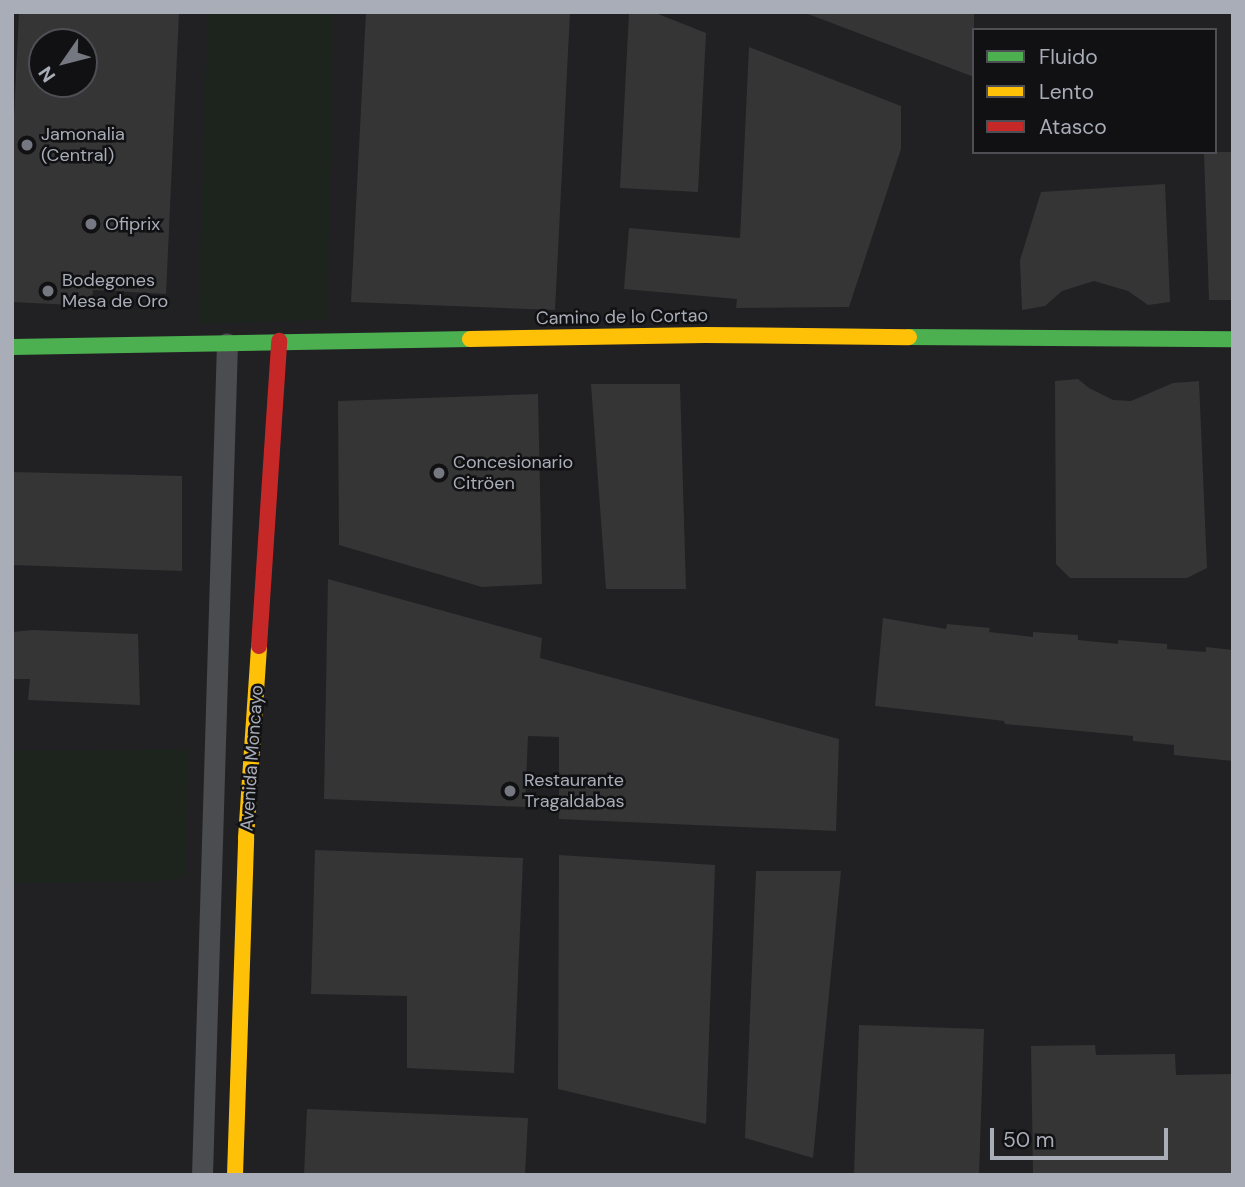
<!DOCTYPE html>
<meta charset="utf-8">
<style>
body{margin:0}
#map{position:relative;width:1245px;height:1187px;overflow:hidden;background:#171717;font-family:"DM Sans",sans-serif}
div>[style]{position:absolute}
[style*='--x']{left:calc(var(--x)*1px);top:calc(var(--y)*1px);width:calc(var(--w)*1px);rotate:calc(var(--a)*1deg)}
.built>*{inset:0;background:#212123}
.green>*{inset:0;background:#1d241e}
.building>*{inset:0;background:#353536}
.street>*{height:21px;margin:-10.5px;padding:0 10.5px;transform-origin:10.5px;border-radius:10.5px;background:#4b4c50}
.fast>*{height:16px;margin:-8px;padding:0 8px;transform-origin:8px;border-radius:8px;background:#4caf50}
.slow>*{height:16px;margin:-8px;padding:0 8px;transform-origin:8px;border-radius:8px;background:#ffc107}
.jam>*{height:16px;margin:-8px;padding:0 8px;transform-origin:8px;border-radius:8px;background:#c62828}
.dots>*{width:19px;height:19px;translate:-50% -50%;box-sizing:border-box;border:4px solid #111113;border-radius:50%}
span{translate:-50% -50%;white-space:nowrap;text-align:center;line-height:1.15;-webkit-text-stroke:5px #111113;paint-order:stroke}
.poi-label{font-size:18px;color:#a8adb8}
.left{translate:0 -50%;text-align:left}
.street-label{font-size:18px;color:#a8adb8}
.frame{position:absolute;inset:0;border:14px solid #a8adb8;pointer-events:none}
.legend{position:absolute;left:972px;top:28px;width:245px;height:126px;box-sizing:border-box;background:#111113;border:2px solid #4d4f55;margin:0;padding:9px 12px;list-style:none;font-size:21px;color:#a8adb8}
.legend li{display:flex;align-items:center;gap:14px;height:35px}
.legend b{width:35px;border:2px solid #4d4f55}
.north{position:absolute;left:28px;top:28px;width:70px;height:70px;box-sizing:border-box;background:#111113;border:2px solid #4d4f55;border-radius:50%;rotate:235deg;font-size:19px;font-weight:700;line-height:28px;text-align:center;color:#a8adb8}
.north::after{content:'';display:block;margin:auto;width:24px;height:32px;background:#757880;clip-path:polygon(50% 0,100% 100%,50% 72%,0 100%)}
.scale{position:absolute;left:990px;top:1128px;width:178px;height:32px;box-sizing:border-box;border:4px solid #a8adb8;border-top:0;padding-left:9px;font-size:21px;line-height:24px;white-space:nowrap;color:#a8adb8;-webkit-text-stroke:5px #111113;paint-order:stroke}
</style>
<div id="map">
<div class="built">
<div style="clip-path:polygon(evenodd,12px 12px,1233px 12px,1233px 1175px,12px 1175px,12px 12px,974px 30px,1215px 30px,1215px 152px,974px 152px,974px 30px,12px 12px,42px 42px,84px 42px,84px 84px,42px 84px,42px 42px)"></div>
</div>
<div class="green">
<div style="clip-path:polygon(208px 12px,334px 12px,327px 320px,198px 324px)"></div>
<div style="clip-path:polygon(187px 749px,186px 877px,156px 882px,12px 883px,12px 751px)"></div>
</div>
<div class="building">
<div style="clip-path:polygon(evenodd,19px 12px,179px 12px,166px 294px,93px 290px,92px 306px,12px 302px,12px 158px,19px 12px,42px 42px,84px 42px,84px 84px,42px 84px,42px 42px)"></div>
<div style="clip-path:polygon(366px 12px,570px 12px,555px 310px,351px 302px)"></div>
<div style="clip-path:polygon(629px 12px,653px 12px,706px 33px,698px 192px,620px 188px)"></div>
<div style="clip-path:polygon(809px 12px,974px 12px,974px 77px,808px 14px)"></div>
<div style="clip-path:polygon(749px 47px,901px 106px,901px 149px,849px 307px,736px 308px,737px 299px,624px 289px,629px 228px,740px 238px)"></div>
<div style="clip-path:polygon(1204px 152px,1233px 152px,1233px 300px,1209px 300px)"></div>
<div style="clip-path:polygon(1165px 184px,1170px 302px,1148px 305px,1128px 291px,1094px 281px,1062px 291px,1045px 306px,1022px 310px,1020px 260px,1041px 192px)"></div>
<div style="clip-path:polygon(1078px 379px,1089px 388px,1113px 400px,1131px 401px,1173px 383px,1199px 381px,1207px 568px,1187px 578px,1070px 578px,1056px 564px,1055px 381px)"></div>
<div style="clip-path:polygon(591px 384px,680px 384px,686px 589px,606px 589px)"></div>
<div style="clip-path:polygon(538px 394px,542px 584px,482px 587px,339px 545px,338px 401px)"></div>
<div style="clip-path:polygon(12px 472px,182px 476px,182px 571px,12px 565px)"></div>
<div style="clip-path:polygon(328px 579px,542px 638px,540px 658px,839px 739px,836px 831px,559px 819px,559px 737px,528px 736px,525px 807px,324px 799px)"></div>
<div style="clip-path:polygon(883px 618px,946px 629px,947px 624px,990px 628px,989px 632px,1033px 637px,1033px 632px,1078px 635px,1078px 640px,1118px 644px,1118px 640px,1167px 644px,1167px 649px,1206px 652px,1206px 647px,1233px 650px,1233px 761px,1174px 755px,1174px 745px,1133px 741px,1133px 736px,1005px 724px,1004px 721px,875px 706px)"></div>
<div style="clip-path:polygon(33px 630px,138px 634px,140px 705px,28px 700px,30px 679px,12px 679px,12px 632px)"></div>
<div style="clip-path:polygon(315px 850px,523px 858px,514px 1073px,407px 1068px,407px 996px,311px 994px)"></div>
<div style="clip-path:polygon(559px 855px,715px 865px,706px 1124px,558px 1089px)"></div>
<div style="clip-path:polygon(756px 871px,841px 871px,813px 1158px,745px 1138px)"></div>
<div style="clip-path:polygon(859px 1025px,984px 1029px,979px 1175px,854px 1175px)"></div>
<div style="clip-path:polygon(1095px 1045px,1096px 1055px,1175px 1054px,1176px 1075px,1233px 1074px,1233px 1175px,1033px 1175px,1031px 1046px)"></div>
<div style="clip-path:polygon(307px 1109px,528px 1118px,525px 1175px,304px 1175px)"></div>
</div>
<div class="street">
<div style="--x:202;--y:1175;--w:832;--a:-88.28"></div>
</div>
<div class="fast">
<div style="--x:909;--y:337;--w:324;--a:0.4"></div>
<div style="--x:12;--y:347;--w:458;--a:-1"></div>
</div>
<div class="slow">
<div style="--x:470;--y:339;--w:235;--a:-1"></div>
<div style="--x:705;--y:335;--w:204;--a:0.6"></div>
<div style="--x:235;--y:1175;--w:337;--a:-88.1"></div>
<div style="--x:246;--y:838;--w:192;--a:-86.1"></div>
</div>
<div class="jam">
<div style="--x:259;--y:646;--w:306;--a:-86.2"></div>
</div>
<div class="dots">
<div style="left:27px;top:145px;background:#757880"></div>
<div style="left:91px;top:224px;background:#757880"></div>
<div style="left:48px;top:291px;background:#757880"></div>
<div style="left:439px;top:473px;background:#757880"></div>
<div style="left:510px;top:791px;background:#757880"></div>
</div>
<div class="poi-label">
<span class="left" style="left:41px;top:145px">Jamonalia<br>(Central)</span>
<span class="left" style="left:105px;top:224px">Ofiprix</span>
<span class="left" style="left:62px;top:291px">Bodegones<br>Mesa de Oro</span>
<span class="left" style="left:453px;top:473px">Concesionario<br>Citröen</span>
<span class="left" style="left:524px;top:791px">Restaurante<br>Tragaldabas</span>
</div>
<div class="street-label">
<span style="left:622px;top:317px;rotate:-1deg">Camino de lo Cortao</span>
<span style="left:252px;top:758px;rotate:-86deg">Avenida Moncayo</span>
</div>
<div class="frame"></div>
<ul class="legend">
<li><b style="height:9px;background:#4caf50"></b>Fluido</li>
<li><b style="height:9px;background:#ffc107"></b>Lento</li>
<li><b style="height:9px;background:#c62828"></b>Atasco</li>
</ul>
<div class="north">N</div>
<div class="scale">50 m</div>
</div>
